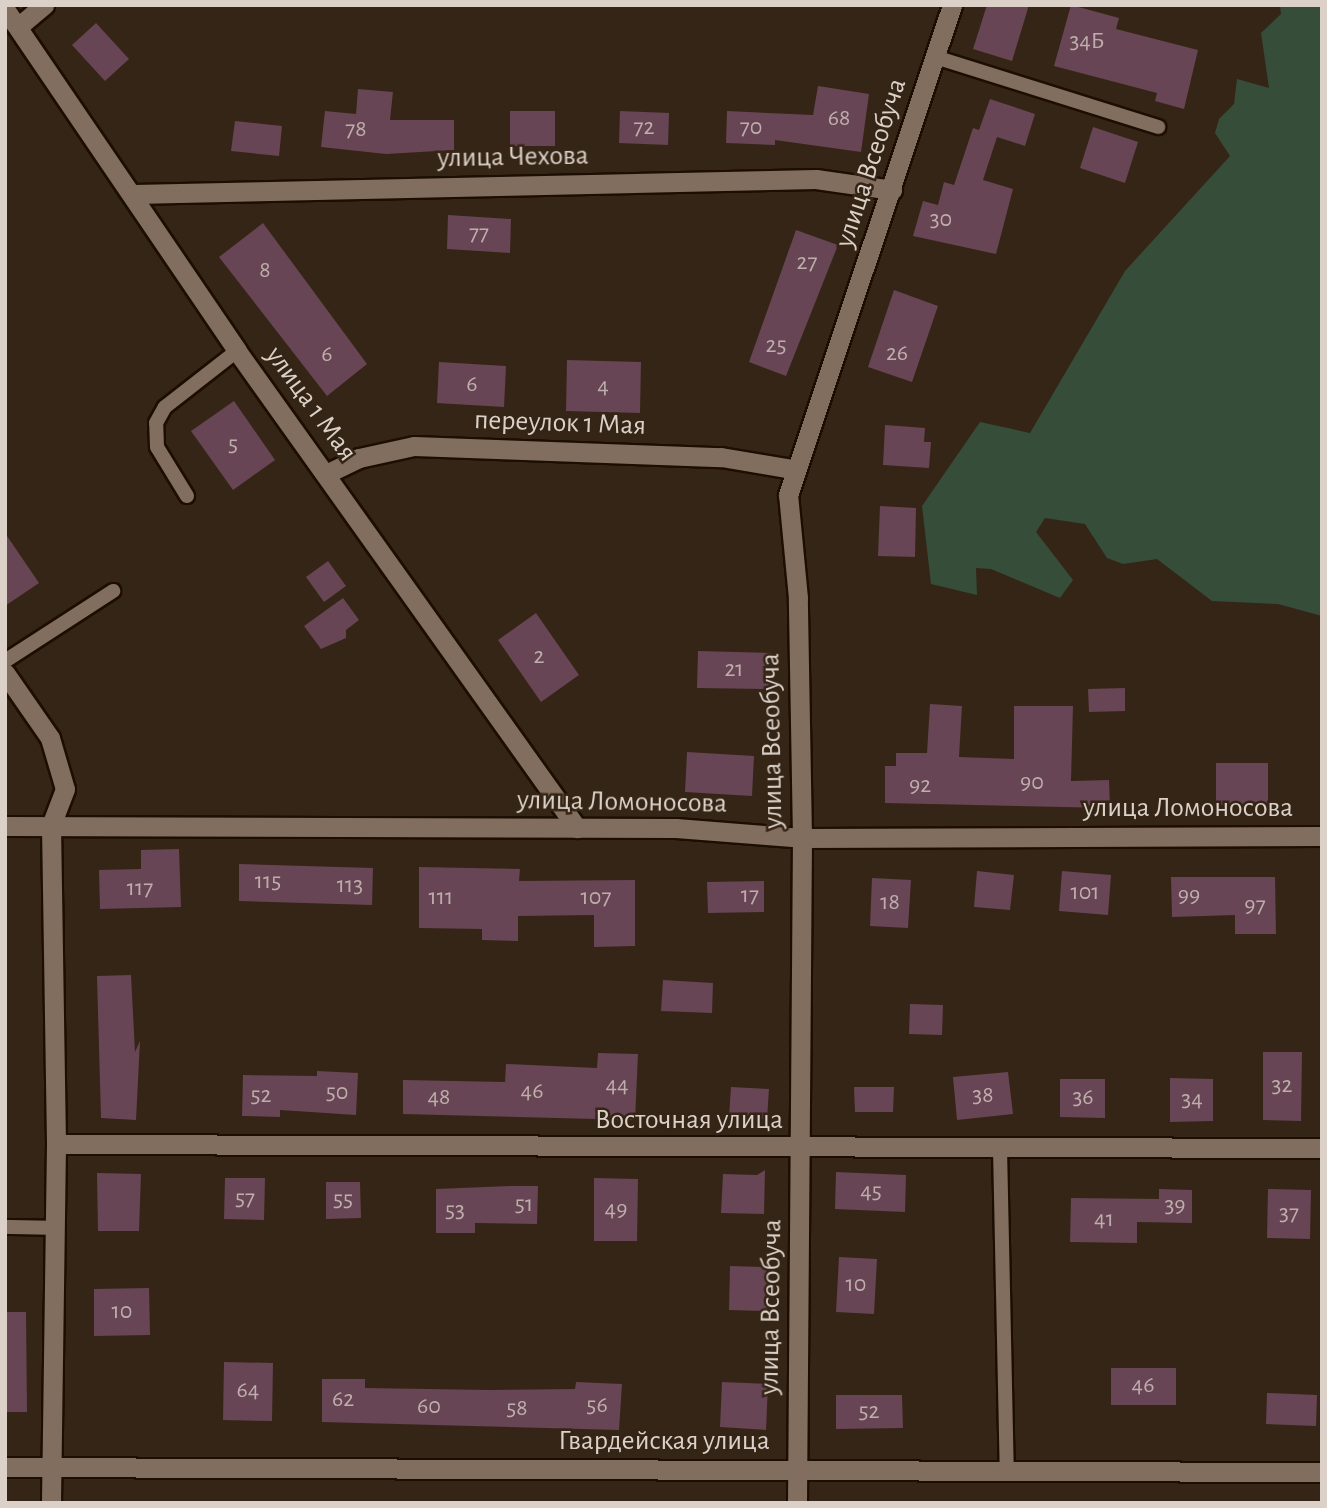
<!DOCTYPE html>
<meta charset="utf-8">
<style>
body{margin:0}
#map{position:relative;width:1327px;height:1508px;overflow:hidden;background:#352516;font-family:"Alegreya Sans",sans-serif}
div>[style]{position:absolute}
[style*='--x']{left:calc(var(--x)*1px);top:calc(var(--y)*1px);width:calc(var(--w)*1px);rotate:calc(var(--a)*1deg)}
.green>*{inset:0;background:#354d39}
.building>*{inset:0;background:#674554}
.roads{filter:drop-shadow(2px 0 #1c0e02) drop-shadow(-2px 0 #1c0e02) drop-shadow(0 2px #1c0e02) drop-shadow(0 -2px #1c0e02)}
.service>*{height:14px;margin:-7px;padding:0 7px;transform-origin:7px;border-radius:7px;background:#816e5e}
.minor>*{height:19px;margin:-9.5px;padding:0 9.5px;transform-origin:9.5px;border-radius:9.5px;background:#816e5e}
.tertiary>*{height:19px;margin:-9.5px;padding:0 9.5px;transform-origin:9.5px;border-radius:9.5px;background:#816e5e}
span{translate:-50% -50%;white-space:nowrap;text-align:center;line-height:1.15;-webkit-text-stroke:5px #352516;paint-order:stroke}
.number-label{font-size:24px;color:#beaeab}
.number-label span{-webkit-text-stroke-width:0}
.street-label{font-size:28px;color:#dbd1c8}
.frame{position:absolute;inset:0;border:7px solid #dbd1c8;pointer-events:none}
</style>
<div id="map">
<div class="green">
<div style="clip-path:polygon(1280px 5px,1322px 5px,1322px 616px,1278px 604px,1212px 601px,1157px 559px,1123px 564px,1107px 558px,1085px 524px,1045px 518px,1036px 532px,1073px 580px,1060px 598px,991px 569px,976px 568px,977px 595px,931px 584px,922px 506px,980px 422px,1030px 433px,1125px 271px,1230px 156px,1215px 133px,1219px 119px,1234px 104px,1237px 79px,1269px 88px,1261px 33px,1281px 14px)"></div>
</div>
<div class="building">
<div style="clip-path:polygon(987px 5px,1029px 5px,1012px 61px,973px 49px)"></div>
<div style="clip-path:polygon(1071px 5px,1119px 18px,1116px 29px,1198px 50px,1184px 109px,1155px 101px,1157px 93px,1054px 66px)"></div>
<div style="clip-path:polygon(96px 23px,129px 59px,105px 81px,72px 45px)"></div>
<div style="clip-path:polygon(818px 86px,869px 94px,861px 152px,775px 140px,775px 145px,726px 143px,727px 111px,813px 115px)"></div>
<div style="clip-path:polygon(358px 89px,393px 92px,390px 120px,454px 120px,454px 150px,386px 154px,321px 147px,325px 111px,356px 114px)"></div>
<div style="clip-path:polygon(990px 99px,1035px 114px,1025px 146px,997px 137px,983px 180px,1013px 189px,996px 254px,913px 236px,923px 201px,938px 205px,944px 182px,954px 185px,973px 128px,979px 130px)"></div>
<div style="clip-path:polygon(510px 111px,555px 111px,555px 146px,510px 146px)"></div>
<div style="clip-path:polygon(620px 111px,669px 113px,668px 145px,619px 143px)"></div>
<div style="clip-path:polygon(235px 121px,282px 126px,279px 156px,231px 151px)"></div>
<div style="clip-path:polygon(1093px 127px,1138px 142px,1125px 183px,1080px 168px)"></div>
<div style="clip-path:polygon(448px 215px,511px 219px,510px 253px,447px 249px)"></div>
<div style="clip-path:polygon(263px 223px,367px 364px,327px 396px,219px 257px)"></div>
<div style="clip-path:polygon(796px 230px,838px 245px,786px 376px,749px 362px)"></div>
<div style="clip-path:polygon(894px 290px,938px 306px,912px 382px,868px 367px)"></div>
<div style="clip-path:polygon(567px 360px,641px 362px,640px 413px,566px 411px)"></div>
<div style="clip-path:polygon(439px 362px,506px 366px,504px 407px,437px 403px)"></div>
<div style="clip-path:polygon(234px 401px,275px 460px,233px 490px,191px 431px)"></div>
<div style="clip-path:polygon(885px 425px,925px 428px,924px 442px,931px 442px,929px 468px,883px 465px)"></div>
<div style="clip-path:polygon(880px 506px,916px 508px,915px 557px,878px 556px)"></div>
<div style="clip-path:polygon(5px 533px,39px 583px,5px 606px)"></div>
<div style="clip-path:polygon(328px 561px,346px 586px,324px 602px,306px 577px)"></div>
<div style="clip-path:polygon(343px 598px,359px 620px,346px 630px,346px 638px,321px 649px,304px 626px)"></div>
<div style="clip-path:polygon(536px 613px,579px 675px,541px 702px,498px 640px)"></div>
<div style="clip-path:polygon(698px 651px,771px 653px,770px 689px,697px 688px)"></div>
<div style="clip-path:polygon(1125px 688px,1125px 711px,1089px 712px,1088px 689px)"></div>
<div style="clip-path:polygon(930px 704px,962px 706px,959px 757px,1014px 759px,1014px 706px,1073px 706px,1071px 781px,1109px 780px,1110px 808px,885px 803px,885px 766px,896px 766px,896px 753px,927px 753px)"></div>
<div style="clip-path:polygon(687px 752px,754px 756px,752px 796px,685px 792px)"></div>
<div style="clip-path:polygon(1216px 763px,1268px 763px,1268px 805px,1216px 805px)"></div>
<div style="clip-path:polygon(179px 849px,181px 907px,100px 909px,99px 870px,141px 869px,141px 850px)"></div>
<div style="clip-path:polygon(239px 864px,373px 868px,372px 905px,239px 901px)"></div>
<div style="clip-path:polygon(419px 867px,520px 869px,519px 881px,635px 880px,635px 946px,594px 947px,594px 915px,518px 916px,518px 941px,482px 940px,482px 929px,419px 928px)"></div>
<div style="clip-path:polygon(977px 871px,1014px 875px,1010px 910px,974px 907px)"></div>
<div style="clip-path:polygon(1062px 871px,1111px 875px,1108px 915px,1059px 911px)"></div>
<div style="clip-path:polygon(1171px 877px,1275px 877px,1276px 934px,1235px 934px,1235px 915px,1172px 917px)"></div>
<div style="clip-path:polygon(872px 878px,911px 880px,908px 928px,870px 926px)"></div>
<div style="clip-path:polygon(764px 881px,764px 912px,708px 913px,707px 882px)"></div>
<div style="clip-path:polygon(131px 975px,135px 1052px,140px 1041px,136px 1120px,101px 1118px,97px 976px)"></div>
<div style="clip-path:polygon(663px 980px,713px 983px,712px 1013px,661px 1011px)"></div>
<div style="clip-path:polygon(910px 1004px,943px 1005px,942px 1035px,909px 1034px)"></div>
<div style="clip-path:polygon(1263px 1052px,1302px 1052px,1301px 1121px,1263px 1120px)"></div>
<div style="clip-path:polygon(598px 1053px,638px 1054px,635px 1120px,403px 1114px,403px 1080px,505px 1082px,506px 1064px,597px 1068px)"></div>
<div style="clip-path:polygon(317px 1071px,358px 1073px,356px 1115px,280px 1110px,280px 1117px,242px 1116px,243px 1075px,317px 1076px)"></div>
<div style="clip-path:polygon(1008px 1072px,1013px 1114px,957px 1120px,953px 1077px)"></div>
<div style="clip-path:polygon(1170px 1078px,1213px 1079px,1213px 1121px,1170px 1122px)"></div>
<div style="clip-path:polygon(1060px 1079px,1105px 1079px,1105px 1118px,1060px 1117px)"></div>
<div style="clip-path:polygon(731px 1087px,769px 1089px,767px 1119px,729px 1117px)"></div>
<div style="clip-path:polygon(854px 1087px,894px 1087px,893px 1112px,855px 1112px)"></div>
<div style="clip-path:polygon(765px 1170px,764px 1214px,721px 1213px,723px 1174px,757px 1175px)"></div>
<div style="clip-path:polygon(836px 1172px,906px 1175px,905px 1212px,835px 1209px)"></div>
<div style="clip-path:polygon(97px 1173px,141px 1174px,139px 1231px,98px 1231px)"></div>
<div style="clip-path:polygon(225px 1178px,265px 1178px,264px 1220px,224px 1219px)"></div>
<div style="clip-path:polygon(594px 1178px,638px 1179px,637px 1241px,594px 1241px)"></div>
<div style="clip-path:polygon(326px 1182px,360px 1182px,361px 1218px,326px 1219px)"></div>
<div style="clip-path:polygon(510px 1186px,538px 1186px,537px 1224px,475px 1223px,475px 1233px,436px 1233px,436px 1189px)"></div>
<div style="clip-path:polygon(1159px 1189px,1192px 1190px,1192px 1223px,1137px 1222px,1137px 1243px,1070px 1242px,1071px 1198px,1159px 1199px)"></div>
<div style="clip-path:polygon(1268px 1189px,1311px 1190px,1310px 1239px,1267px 1238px)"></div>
<div style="clip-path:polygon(839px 1257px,877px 1259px,874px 1314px,836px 1312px)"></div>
<div style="clip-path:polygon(730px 1266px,768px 1267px,768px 1311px,729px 1310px)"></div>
<div style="clip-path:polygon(149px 1288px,150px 1335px,94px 1336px,94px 1289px)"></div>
<div style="clip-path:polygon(5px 1312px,26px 1312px,27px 1412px,5px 1412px)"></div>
<div style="clip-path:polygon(224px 1362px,273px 1363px,272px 1421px,223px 1420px)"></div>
<div style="clip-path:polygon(1111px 1368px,1176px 1368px,1176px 1405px,1111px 1405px)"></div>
<div style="clip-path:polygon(322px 1379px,365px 1379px,365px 1388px,489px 1390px,575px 1389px,576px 1382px,622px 1384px,619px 1430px,322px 1422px)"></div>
<div style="clip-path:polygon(722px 1382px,768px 1384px,766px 1430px,720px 1427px)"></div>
<div style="clip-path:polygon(1267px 1393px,1317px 1395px,1316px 1426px,1266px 1424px)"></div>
<div style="clip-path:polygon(836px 1395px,902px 1395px,903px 1428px,836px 1429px)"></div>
</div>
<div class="roads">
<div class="service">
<div style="--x:935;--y:57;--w:234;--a:17.4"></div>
<div style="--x:187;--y:496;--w:57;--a:-121.5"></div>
<div style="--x:157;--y:447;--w:24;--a:-92"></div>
<div style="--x:156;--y:423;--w:18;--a:-61"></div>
<div style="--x:165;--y:407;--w:91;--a:-37.9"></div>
<div style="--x:5;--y:661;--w:129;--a:-32.9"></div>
<div style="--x:1000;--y:1148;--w:324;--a:88.8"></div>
<div style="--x:5;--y:1227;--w:50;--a:1.1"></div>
</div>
<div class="minor">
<div style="--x:5;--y:9;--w:413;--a:55.8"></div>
<div style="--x:237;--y:351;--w:586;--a:54.52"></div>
<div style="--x:19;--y:26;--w:33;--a:-40"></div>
<div style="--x:134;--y:194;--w:682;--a:-1.26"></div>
<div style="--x:816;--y:179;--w:77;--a:8.2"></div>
<div style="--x:328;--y:473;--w:34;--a:-26"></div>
<div style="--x:359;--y:458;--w:56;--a:-12.3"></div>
<div style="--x:414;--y:446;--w:307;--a:2.1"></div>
<div style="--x:721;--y:457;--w:73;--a:9.5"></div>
<div style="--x:5;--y:673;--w:79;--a:55.3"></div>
<div style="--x:50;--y:738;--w:53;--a:73.6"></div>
<div style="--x:65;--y:789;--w:39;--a:111"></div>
<div style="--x:51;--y:825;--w:319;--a:89.1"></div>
<div style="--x:56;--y:1144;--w:359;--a:90.8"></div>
<div style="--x:5;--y:826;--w:671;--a:0.17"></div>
<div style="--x:676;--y:828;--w:126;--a:4.5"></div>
<div style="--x:802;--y:838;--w:520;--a:-0.22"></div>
<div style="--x:56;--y:1144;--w:1266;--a:0.18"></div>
<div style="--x:797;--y:1503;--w:665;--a:-89.57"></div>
<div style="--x:802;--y:838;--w:240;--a:-91"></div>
<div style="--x:798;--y:598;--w:103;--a:-95.5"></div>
<div style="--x:788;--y:495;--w:517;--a:-71.49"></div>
</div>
<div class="tertiary">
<div style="--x:5;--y:1467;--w:1317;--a:0.22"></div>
</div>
</div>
<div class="number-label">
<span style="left:1087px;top:42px">34Б</span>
<span style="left:839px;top:119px">68</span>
<span style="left:644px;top:128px">72</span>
<span style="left:751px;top:128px">70</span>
<span style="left:356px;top:130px">78</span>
<span style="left:941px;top:220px">30</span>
<span style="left:479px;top:234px">77</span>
<span style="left:807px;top:263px">27</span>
<span style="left:265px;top:271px">8</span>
<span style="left:776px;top:346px">25</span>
<span style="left:897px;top:354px">26</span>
<span style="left:327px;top:355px">6</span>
<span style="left:472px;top:385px">6</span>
<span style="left:603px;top:387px">4</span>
<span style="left:233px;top:445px">5</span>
<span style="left:539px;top:657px">2</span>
<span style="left:734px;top:670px">21</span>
<span style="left:1032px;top:783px">90</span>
<span style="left:920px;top:786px">92</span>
<span style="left:268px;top:882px">115</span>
<span style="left:350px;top:886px">113</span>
<span style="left:140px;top:889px">117</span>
<span style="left:1085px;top:893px">101</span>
<span style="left:750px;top:896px">17</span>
<span style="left:1189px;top:896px">99</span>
<span style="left:441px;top:898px">111</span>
<span style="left:596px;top:898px">107</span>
<span style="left:890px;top:903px">18</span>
<span style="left:1255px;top:906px">97</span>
<span style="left:617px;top:1086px">44</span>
<span style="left:1282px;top:1086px">32</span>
<span style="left:532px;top:1092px">46</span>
<span style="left:337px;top:1093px">50</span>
<span style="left:261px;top:1096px">52</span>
<span style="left:983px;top:1096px">38</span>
<span style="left:439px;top:1098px">48</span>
<span style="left:1083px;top:1098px">36</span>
<span style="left:1192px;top:1100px">34</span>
<span style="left:871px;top:1192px">45</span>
<span style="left:245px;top:1199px">57</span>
<span style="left:343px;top:1200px">55</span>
<span style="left:524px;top:1205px">51</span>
<span style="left:1175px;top:1206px">39</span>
<span style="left:616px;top:1210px">49</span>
<span style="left:455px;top:1211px">53</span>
<span style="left:1289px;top:1214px">37</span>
<span style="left:1104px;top:1220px">41</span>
<span style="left:856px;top:1285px">10</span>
<span style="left:122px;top:1312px">10</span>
<span style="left:1143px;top:1386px">46</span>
<span style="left:248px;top:1391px">64</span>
<span style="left:343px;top:1400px">62</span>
<span style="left:597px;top:1406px">56</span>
<span style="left:429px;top:1407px">60</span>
<span style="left:517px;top:1409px">58</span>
<span style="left:869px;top:1412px">52</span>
</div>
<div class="street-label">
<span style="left:513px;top:157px;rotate:-1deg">улица Чехова</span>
<span style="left:871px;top:163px;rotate:-72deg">улица Всеобуча</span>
<span style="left:311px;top:404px;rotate:54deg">улица 1 Мая</span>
<span style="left:560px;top:423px;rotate:2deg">переулок 1 Мая</span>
<span style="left:772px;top:741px;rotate:-91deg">улица Всеобуча</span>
<span style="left:622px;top:802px;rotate:1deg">улица Ломоносова</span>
<span style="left:1188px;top:808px">улица Ломоносова</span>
<span style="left:689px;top:1120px">Восточная улица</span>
<span style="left:771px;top:1307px;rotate:-89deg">улица Всеобуча</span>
<span style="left:664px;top:1441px">Гвардейская улица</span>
</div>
<div class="frame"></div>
</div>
